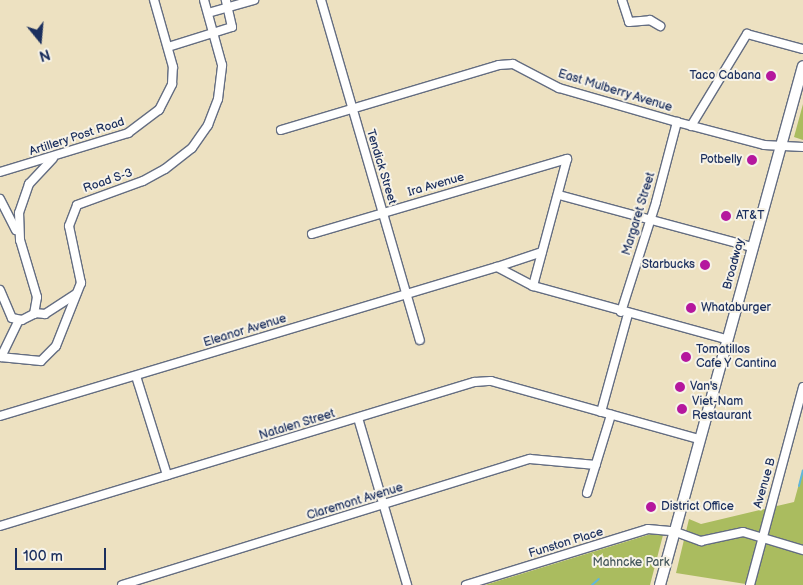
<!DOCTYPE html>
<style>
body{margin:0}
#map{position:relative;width:803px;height:585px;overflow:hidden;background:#ede1c1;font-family:"Balsamiq Sans",sans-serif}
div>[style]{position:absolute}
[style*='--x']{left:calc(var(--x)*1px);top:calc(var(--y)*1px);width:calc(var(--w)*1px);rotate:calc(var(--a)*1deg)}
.green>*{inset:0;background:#aabc5f}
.stream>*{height:2px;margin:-1px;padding:0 1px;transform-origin:1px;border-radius:1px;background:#5fb6dc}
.roads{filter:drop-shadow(1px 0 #646d81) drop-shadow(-1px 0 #646d81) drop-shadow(0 1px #646d81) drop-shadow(0 -1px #646d81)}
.minor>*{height:8px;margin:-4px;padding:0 4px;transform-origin:4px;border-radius:4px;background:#fff}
.major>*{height:10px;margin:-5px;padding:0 5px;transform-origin:5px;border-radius:5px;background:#fff}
.dots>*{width:14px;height:14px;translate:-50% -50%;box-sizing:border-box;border:2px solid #f7f3e8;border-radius:50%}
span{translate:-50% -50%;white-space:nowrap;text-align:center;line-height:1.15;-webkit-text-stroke:4px #f7f3e8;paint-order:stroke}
.poi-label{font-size:12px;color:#1b2f5e}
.right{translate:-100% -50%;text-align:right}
.left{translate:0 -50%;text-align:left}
.street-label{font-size:12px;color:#1b2f5e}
.park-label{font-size:12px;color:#46595e}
.north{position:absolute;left:15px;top:15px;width:50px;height:50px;-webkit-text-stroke:4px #f7f3e8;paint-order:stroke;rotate:163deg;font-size:14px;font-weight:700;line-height:20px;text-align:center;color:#1b2f5e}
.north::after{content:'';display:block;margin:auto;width:18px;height:22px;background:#1b2f5e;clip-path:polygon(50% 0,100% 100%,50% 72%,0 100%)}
.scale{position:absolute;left:15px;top:548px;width:91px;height:22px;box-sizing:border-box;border:2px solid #1b2f5e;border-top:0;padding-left:6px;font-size:15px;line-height:18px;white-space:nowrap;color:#1b2f5e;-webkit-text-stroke:4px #f7f3e8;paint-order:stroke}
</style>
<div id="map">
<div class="green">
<div style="clip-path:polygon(803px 104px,803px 140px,794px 137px)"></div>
<div style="clip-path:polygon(803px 469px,803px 585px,752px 585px,676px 573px,689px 519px,701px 524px,794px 502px)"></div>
<div style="clip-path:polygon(651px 534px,663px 535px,650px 585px,485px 585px)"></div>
</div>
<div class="stream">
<div style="--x:799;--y:486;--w:16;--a:-76"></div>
<div style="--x:592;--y:585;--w:9;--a:-41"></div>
</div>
<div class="roads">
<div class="minor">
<div style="--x:321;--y:0;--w:354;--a:73.8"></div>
<div style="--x:622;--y:0;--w:23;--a:72"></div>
<div style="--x:629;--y:22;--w:21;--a:-5"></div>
<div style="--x:650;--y:20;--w:12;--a:31"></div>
<div style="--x:208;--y:13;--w:48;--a:-15.8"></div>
<div style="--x:168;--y:47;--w:67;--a:-17.4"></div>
<div style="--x:232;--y:27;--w:28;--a:-103"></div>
<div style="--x:691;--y:126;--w:108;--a:-58.7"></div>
<div style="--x:747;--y:34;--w:58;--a:15"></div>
<div style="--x:281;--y:130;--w:227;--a:-16.6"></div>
<div style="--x:499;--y:65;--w:14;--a:-4"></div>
<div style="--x:513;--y:64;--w:52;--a:27.6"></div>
<div style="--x:559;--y:88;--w:123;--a:16.1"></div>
<div style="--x:677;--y:122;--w:90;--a:14.8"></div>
<div style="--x:764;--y:145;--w:39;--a:3"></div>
<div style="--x:0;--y:172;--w:134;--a:-16.9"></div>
<div style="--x:128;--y:133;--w:39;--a:-37"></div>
<div style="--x:159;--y:110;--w:29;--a:-63"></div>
<div style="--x:172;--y:84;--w:17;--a:-87"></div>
<div style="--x:173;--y:67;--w:70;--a:-105.8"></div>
<div style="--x:559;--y:195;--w:200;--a:15.1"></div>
<div style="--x:0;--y:199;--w:35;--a:63"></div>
<div style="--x:312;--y:234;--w:266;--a:-16.4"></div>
<div style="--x:567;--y:159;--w:131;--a:105"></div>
<div style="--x:497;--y:267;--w:47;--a:-18.4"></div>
<div style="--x:0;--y:290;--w:30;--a:67"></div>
<div style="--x:12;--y:318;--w:10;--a:11"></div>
<div style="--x:22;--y:320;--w:13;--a:-27"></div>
<div style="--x:34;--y:314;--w:17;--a:-80"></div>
<div style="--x:37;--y:297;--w:59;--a:-106.6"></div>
<div style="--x:20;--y:240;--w:27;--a:-92"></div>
<div style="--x:19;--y:213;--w:31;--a:-71"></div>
<div style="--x:29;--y:184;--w:35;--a:-47"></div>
<div style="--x:621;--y:312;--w:115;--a:-72.3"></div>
<div style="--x:656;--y:202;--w:83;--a:-75.3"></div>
<div style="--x:35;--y:313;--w:10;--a:6"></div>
<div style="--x:45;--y:314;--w:37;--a:-33"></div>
<div style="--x:0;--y:357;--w:41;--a:5.6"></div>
<div style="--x:41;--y:361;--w:21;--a:-45"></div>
<div style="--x:56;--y:346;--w:68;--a:-68.4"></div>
<div style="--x:81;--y:283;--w:58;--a:-101.9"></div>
<div style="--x:69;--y:226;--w:22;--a:-69"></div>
<div style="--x:77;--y:205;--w:70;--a:-20"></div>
<div style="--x:143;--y:181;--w:25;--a:-29"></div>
<div style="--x:165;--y:169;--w:34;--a:-38"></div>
<div style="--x:192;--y:148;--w:28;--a:-55"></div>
<div style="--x:208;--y:125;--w:28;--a:-69"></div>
<div style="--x:218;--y:99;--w:34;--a:-83"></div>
<div style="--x:222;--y:65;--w:67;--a:-105.5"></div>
<div style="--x:1;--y:357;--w:41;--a:-64.1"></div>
<div style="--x:136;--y:376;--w:104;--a:72.6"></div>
<div style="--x:601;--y:412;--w:102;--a:-74.6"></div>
<div style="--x:0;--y:416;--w:519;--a:-16.69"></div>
<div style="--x:497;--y:267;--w:41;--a:27.8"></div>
<div style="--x:533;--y:286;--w:200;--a:15.4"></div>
<div style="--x:358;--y:418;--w:174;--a:73.6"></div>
<div style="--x:587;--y:493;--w:82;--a:-72.9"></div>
<div style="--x:0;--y:526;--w:496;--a:-16.9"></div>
<div style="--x:475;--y:382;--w:16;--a:-4"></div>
<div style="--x:491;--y:381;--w:216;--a:15.6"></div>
<div style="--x:122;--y:585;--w:427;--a:-17.2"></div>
<div style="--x:530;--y:459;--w:66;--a:5.2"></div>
<div style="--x:466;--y:585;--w:190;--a:-17.1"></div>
<div style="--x:648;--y:529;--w:25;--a:5"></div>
<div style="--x:673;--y:531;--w:30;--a:20"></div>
<div style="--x:701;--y:541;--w:43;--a:-12.1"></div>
<div style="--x:743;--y:532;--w:63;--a:16.7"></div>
<div style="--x:750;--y:585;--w:205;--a:-75"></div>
</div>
<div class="major">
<div style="--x:660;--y:585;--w:538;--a:-74.6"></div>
</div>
</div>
<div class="dots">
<div style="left:771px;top:76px;background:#b5179e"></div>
<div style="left:752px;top:160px;background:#b5179e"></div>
<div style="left:726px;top:216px;background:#b5179e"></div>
<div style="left:705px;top:265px;background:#b5179e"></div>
<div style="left:691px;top:308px;background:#b5179e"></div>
<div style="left:686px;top:357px;background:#b5179e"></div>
<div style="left:680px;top:387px;background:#b5179e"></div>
<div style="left:682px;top:409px;background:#b5179e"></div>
<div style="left:651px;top:507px;background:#b5179e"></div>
</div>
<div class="poi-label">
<span class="right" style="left:761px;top:76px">Taco Cabana</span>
<span class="right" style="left:742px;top:160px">Potbelly</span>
<span class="left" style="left:736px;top:216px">AT&amp;T</span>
<span class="right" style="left:695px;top:265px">Starbucks</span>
<span class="left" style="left:701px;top:308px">Whataburger</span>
<span class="left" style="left:696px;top:357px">Tomatillos<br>Cafe Y Cantina</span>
<span class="left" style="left:690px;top:387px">Van's</span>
<span class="left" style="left:692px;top:409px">Viet-Nam<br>Restaurant</span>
<span class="left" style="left:661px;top:507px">District Office</span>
</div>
<div class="street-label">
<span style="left:615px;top:91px;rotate:17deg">East Mulberry Avenue</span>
<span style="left:77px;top:137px;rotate:-18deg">Artillery Post Road</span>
<span style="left:381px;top:167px;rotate:73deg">Tendick Street</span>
<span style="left:108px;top:181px;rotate:-19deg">Road S-3</span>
<span style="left:436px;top:185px;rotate:-16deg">Ira Avenue</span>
<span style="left:639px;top:214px;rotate:-73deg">Margaret Street</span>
<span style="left:734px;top:264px;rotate:-75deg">Broadway</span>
<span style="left:245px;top:331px;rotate:-17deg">Eleanor Avenue</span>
<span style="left:297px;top:425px;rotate:-17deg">Natalen Street</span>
<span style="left:765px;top:483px;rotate:-74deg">Avenue B</span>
<span style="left:355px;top:502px;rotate:-17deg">Claremont Avenue</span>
<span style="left:566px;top:543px;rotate:-17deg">Funston Place</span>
</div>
<div class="park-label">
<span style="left:631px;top:563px">Mahncke Park</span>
</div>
<div class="north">N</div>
<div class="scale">100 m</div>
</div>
